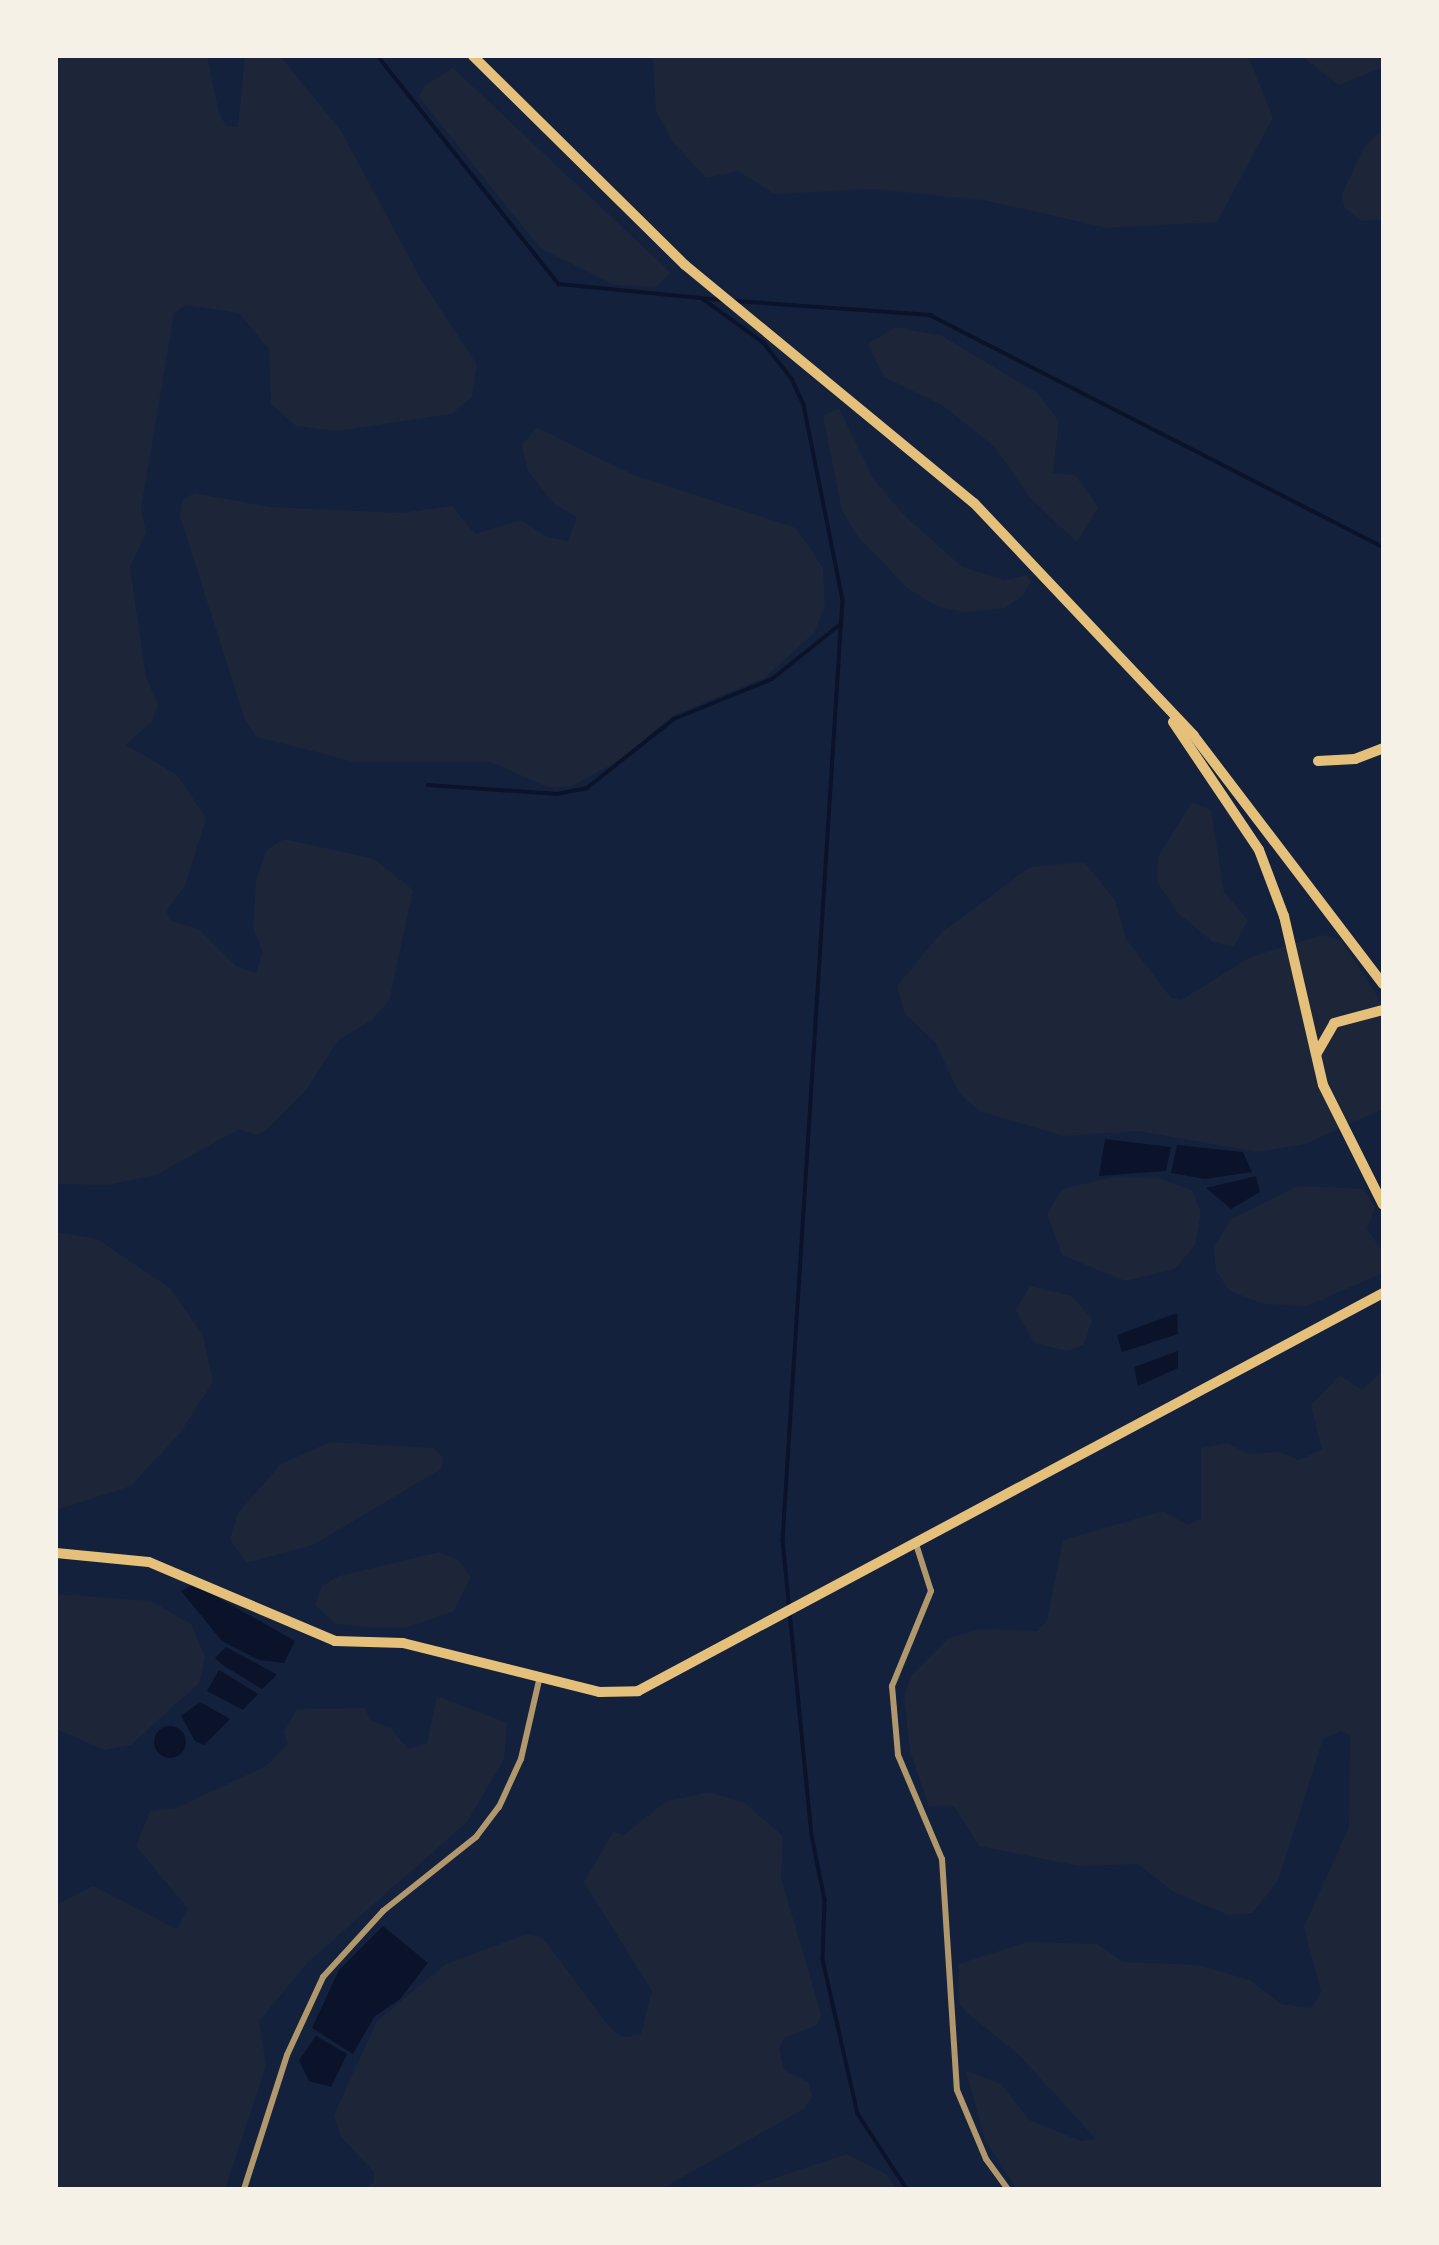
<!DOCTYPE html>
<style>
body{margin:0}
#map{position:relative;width:1439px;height:2245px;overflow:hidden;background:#14213d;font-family:"Golos Text",sans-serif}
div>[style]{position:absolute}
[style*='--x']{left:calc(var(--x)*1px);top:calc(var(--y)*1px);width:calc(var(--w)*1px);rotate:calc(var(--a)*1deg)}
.green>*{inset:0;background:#1d2539}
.water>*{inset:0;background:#0b132b}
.round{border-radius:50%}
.stream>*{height:3.5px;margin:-1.75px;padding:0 1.75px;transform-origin:1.75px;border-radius:1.75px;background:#0b132b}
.minor>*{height:6px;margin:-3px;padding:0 3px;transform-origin:3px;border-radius:3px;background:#b1986c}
.secondary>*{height:10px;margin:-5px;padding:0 5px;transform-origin:5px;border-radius:5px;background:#e5c07b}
.trunk>*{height:10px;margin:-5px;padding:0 5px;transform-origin:5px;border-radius:5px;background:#e5c07b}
span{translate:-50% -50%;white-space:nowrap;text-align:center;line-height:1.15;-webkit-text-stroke:7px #f6f1e7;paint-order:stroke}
.frame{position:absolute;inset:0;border:58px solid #f6f1e7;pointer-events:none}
</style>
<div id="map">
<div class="green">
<div style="clip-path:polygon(56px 56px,207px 56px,219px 113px,226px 126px,238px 127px,245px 56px,280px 56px,341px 131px,422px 281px,477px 365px,472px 397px,451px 414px,336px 431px,296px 426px,271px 404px,269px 349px,239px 313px,186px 305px,174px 313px,141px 509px,146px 532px,130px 567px,146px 677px,158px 705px,152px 721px,126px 745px,177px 775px,206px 818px,185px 886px,166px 911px,171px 921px,199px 929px,236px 966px,256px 973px,263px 952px,253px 928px,256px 880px,267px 850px,284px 839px,374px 859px,413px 890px,389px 1001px,372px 1020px,338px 1040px,306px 1090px,266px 1130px,256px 1135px,239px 1129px,156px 1175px,108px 1185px,56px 1184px)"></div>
<div style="clip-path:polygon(653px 56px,1248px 56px,1273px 118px,1217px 222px,1107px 228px,984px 200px,874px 189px,774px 194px,738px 171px,706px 178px,673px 142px,656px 111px)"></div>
<div style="clip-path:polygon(1301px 56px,1383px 56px,1383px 67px,1339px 85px)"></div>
<div style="clip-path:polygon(453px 68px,671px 273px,655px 287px,615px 285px,541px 249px,419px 97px,425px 85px)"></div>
<div style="clip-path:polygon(1383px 129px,1383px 219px,1361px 221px,1344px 207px,1342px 194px,1365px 146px)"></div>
<div style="clip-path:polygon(896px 327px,942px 336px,1037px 393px,1059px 421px,1053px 473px,1075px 475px,1098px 507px,1077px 542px,1030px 498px,995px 447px,942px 405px,884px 377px,868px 344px)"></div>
<div style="clip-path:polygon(839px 408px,872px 477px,906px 517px,962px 567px,1004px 580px,1027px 575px,1031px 581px,1024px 594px,1005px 608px,964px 612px,936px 606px,907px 588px,856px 534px,842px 510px,823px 416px)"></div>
<div style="clip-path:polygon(537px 428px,634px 475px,796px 528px,823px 568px,825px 604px,815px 632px,764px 678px,674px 715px,620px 760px,570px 787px,547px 787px,491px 762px,355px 762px,257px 737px,245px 720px,180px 516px,183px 500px,194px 493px,270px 507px,401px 513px,452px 506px,475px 534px,521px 520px,547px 537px,568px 541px,577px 517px,554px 504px,528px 471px,522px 445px)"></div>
<div style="clip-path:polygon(1192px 802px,1211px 810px,1224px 892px,1248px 920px,1234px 947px,1213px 942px,1178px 913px,1157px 882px,1158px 857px)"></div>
<div style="clip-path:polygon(1084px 862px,1115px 900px,1126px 939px,1171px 998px,1181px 1000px,1251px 957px,1322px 935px,1341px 940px,1383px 1005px,1383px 1109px,1305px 1144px,1258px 1152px,1138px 1131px,1064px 1136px,979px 1111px,959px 1093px,935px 1042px,905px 1014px,897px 986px,941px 933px,1030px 867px)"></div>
<div style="clip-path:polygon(1113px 1177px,1158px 1178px,1192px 1190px,1201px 1213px,1195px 1245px,1175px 1269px,1125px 1281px,1062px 1255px,1047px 1214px,1062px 1189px)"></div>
<div style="clip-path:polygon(1299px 1186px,1364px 1189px,1375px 1207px,1367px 1229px,1383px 1252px,1383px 1273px,1307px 1306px,1264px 1304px,1230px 1291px,1216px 1271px,1214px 1247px,1231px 1219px)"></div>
<div style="clip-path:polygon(56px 1232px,97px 1239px,170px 1288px,203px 1335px,213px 1382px,180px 1433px,131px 1486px,56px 1510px)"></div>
<div style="clip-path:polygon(1030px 1286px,1072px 1296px,1092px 1319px,1084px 1345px,1067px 1351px,1034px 1343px,1016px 1310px)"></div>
<div style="clip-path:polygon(1383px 1370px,1383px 2189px,1017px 2189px,985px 2140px,966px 2071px,1001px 2084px,1029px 2120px,1081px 2141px,1096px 2139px,1019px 2055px,966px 2012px,958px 2001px,959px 1964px,1027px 1942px,1097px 1944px,1123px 1962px,1198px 1965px,1250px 1980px,1281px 2004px,1311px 2008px,1321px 1992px,1304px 1927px,1349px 1827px,1350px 1735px,1341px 1731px,1323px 1739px,1278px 1881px,1252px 1913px,1228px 1915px,1172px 1891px,1138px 1864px,1079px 1866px,979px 1846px,954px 1806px,929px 1806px,910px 1751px,904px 1696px,911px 1676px,949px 1638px,980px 1629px,1037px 1631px,1047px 1621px,1063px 1540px,1163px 1511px,1188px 1525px,1201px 1519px,1201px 1448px,1227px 1443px,1249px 1454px,1279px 1452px,1299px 1460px,1322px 1449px,1311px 1405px,1340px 1375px,1362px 1390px)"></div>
<div style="clip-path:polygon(330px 1442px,433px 1448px,443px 1457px,441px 1469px,313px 1545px,246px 1563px,230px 1539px,238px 1513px,281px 1464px)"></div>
<div style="clip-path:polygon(439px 1552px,458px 1560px,471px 1577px,454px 1611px,408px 1627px,368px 1627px,336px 1624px,315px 1605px,322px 1586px,339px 1576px)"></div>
<div style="clip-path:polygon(56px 1594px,151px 1601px,191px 1624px,205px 1657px,199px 1683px,131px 1745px,104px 1750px,56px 1729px)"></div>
<div style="clip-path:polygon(437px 1696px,507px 1723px,504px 1759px,467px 1822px,308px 1962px,259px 2021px,266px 2066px,225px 2189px,56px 2189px,56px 1905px,93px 1886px,177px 1929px,188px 1909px,136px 1846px,150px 1811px,176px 1808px,266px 1766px,288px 1744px,284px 1732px,297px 1709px,365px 1708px,370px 1720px,391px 1728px,408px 1749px,427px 1743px)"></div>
<div style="clip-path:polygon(709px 1792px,745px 1803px,783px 1836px,781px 1878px,821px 2014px,817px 2025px,784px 2038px,779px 2048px,784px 2070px,808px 2082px,812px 2097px,804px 2109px,661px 2189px,363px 2189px,374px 2182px,374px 2172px,341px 2137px,334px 2115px,377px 2021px,446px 1964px,527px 1934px,543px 1938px,610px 2028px,622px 2037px,641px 2035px,652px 1991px,584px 1882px,613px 1832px,624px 1835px,665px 1802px)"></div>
<div style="clip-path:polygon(847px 2154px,886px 2174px,896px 2189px,742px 2189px)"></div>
</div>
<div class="water">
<div style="clip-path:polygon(1105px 1139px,1171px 1147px,1166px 1171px,1099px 1176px)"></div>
<div style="clip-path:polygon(1177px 1145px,1243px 1152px,1252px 1172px,1205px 1179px,1171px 1173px)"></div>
<div style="clip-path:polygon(1256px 1176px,1260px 1192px,1231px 1209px,1206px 1188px)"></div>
<div style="clip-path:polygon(1177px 1313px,1178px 1334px,1122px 1352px,1117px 1335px)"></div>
<div style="clip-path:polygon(1178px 1351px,1178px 1368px,1138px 1386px,1134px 1367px)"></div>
<div style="clip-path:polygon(194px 1584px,295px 1641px,284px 1663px,259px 1660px,222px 1641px,181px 1591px)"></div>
<div style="clip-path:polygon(226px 1647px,276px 1674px,275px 1677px,262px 1689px,224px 1666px,215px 1658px)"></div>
<div style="clip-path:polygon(219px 1670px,258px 1694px,243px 1710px,207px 1691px)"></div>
<div style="clip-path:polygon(200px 1702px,230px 1719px,204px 1745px,195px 1741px,181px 1716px)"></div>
<div class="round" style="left:154px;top:1726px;width:32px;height:32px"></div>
<div style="clip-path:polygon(383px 1926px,428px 1963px,400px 1999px,374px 2017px,353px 2054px,312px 2028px,339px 1970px)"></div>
<div style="clip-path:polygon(316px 2036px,347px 2054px,331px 2087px,309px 2081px,299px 2060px)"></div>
</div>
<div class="stream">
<div style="--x:378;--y:56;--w:291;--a:51.6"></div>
<div style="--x:559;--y:284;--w:165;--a:5.6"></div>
<div style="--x:703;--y:299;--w:75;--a:35.8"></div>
<div style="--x:764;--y:343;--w:46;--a:52.1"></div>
<div style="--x:792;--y:379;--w:29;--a:65"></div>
<div style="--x:804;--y:405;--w:199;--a:78.7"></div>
<div style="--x:843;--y:600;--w:942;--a:93.65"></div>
<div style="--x:783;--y:1540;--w:296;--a:84.4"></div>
<div style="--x:812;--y:1835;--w:66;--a:78.7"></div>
<div style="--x:825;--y:1900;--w:60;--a:91.9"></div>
<div style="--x:823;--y:1960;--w:158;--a:77.2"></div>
<div style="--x:858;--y:2114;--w:90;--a:56.8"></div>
<div style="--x:735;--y:301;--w:196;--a:4.1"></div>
<div style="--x:930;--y:315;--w:509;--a:27.12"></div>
<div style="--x:428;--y:785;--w:129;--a:4"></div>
<div style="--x:557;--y:794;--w:31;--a:-11"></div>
<div style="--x:587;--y:788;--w:111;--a:-38.4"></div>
<div style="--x:674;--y:719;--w:106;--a:-22.2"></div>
<div style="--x:772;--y:679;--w:88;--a:-38.6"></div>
</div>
<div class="minor">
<div style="--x:916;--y:1544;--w:49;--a:72.3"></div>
<div style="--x:931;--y:1591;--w:103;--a:112.3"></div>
<div style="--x:892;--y:1686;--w:69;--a:85"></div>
<div style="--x:898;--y:1755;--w:113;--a:67.1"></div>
<div style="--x:942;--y:1859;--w:231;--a:86.3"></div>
<div style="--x:957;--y:2090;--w:75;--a:67.2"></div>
<div style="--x:986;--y:2159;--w:37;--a:54"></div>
<div style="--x:244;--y:2189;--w:141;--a:-72.2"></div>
<div style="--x:287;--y:2055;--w:86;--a:-65.2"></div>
<div style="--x:323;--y:1977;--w:89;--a:-47.7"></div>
<div style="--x:383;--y:1911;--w:119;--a:-38.5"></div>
<div style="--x:476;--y:1837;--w:38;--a:-53"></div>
<div style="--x:499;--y:1807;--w:53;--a:-65.4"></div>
<div style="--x:521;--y:1759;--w:85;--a:-77.1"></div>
</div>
<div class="secondary">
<div style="--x:56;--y:1553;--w:93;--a:5.5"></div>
<div style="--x:149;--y:1562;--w:202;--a:23"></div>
<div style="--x:335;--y:1641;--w:68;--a:1.7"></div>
<div style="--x:403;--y:1643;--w:202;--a:14"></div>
<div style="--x:599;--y:1692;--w:39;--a:-1"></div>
<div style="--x:638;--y:1691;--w:845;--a:-28.11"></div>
</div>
<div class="trunk">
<div style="--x:473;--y:56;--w:298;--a:44.6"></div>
<div style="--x:685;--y:265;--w:374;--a:39.5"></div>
<div style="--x:974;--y:503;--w:320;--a:46.6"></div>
<div style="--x:1194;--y:736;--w:312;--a:52.7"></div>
<div style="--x:1173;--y:722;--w:154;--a:56.1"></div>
<div style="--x:1259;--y:850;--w:71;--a:69.3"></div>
<div style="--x:1284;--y:916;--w:173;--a:77"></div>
<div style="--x:1323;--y:1085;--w:134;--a:63.4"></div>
<div style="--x:1318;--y:761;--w:37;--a:-3"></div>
<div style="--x:1355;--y:759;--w:30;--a:-21"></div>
<div style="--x:1317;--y:1053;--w:34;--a:-60"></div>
<div style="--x:1334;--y:1023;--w:51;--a:-14.9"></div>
</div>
<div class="frame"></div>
</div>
